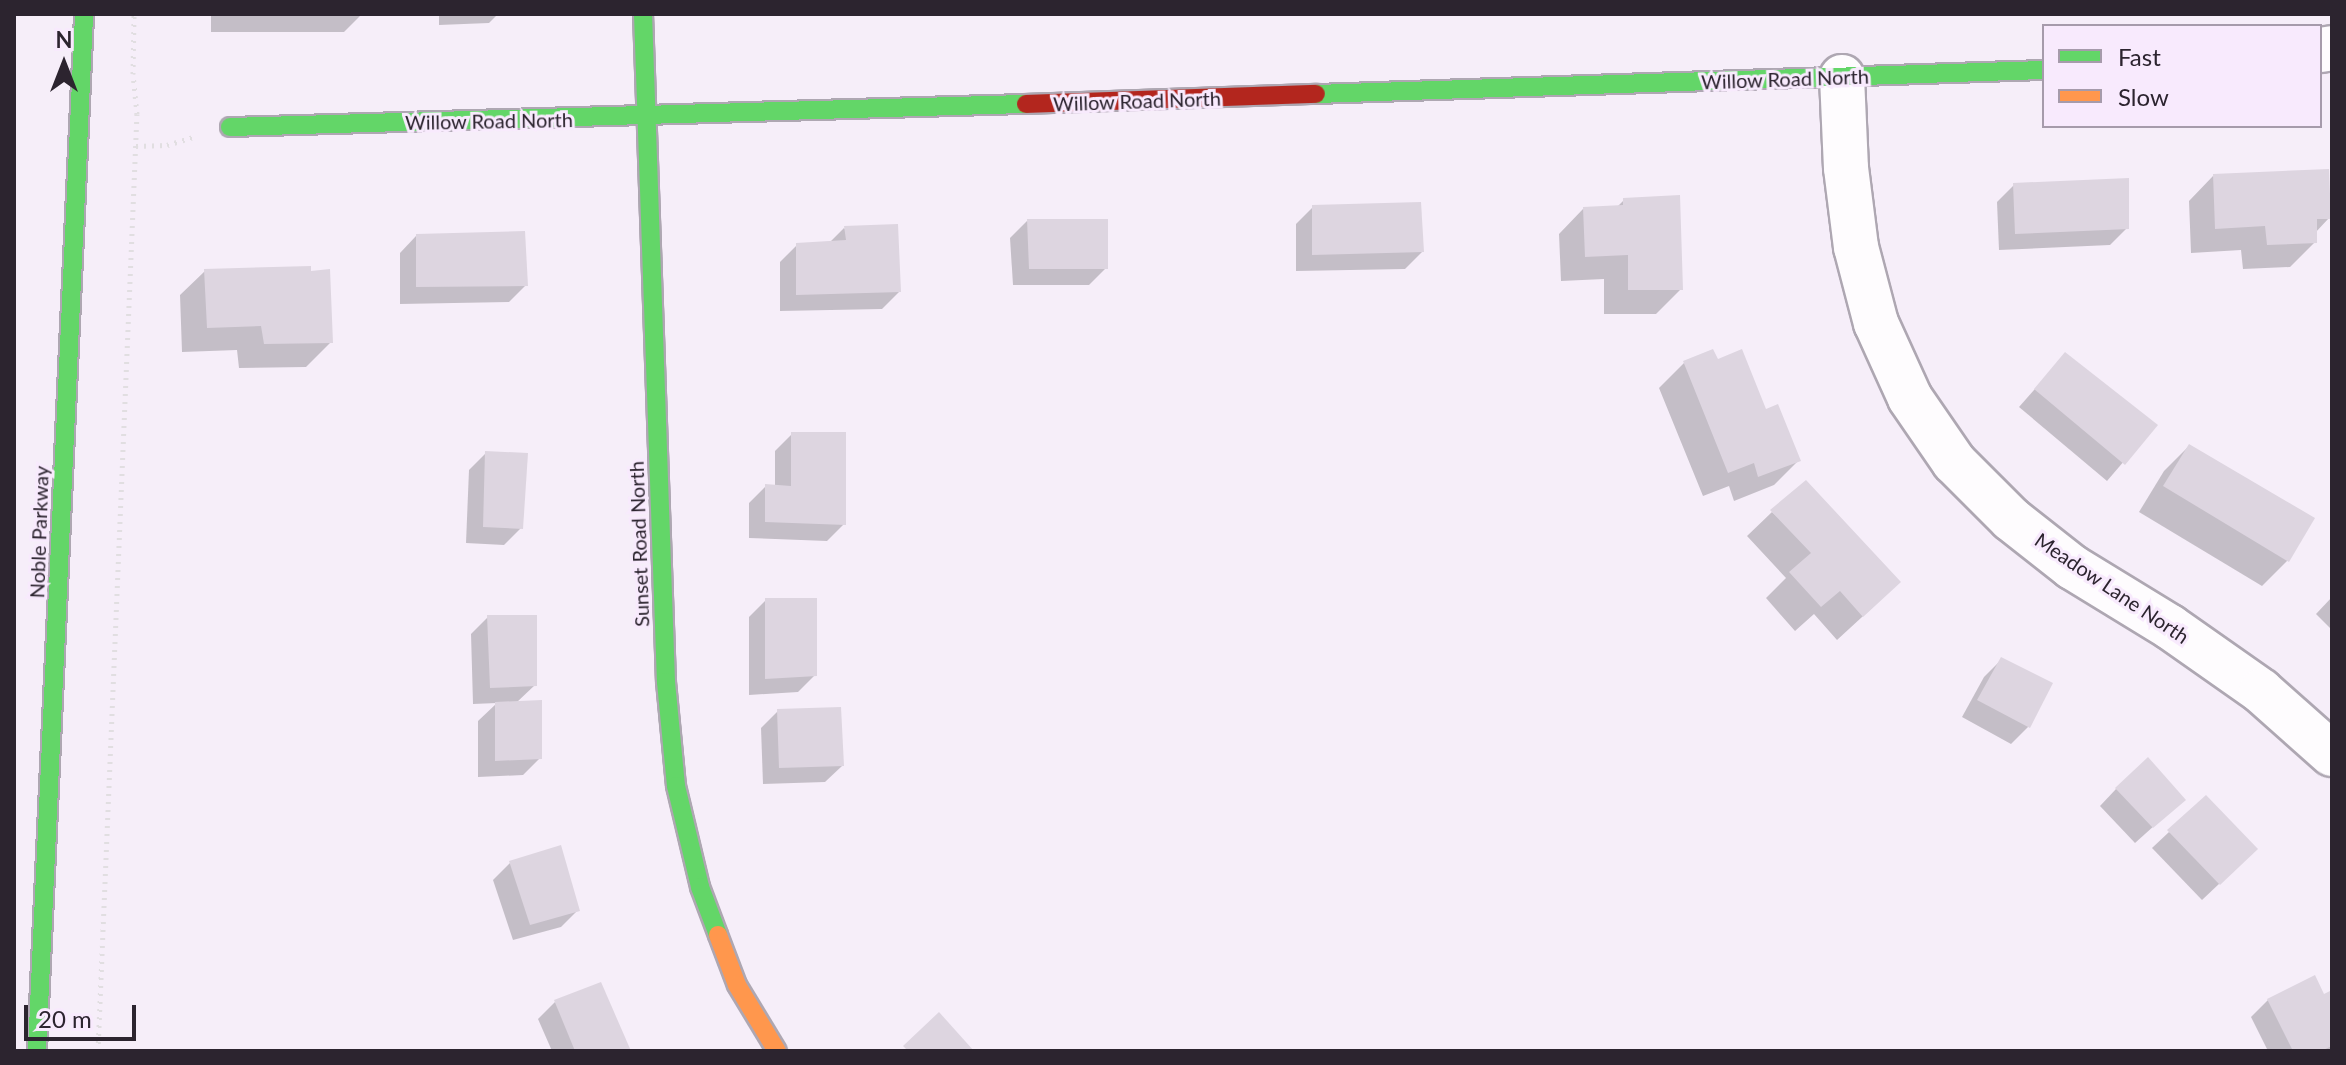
<!DOCTYPE html>
<style>
body{margin:0}
#map{position:relative;width:2346px;height:1065px;overflow:hidden;background:#f6eef9;font-family:Lato,sans-serif}
div>[style]{position:absolute}
[style*='--x']{left:calc(var(--x)*1px);top:calc(var(--y)*1px);width:calc(var(--w)*1px);rotate:calc(var(--a)*1deg)}
.shadow>*{inset:0;background:#0003}
.building>*{inset:0;background:#ddd5e0}
.path>*{height:5px;margin-top:-2.5px;transform-origin:0;background:repeating-linear-gradient(90deg,#e1dee1 0 2px,transparent 0 8px)}
.roads{filter:drop-shadow(2px 0 #aea7b2) drop-shadow(-2px 0 #aea7b2) drop-shadow(0 2px #aea7b2) drop-shadow(0 -2px #aea7b2)}
.street>*{height:44px;margin:-22px;padding:0 22px;transform-origin:22px;border-radius:22px;background:#fefcfe}
.fast>*{height:18px;margin:-9px;padding:0 9px;transform-origin:9px;border-radius:9px;background:#63d668}
.slow>*{height:18px;margin:-9px;padding:0 9px;transform-origin:9px;border-radius:9px;background:#ff974d}
.jam>*{height:18px;margin:-9px;padding:0 9px;transform-origin:9px;border-radius:9px;background:#b3261e}
span{translate:-50% -50%;white-space:nowrap;text-align:center;line-height:1.15;-webkit-text-stroke:6px #f8eafd;paint-order:stroke}
.street-label{font-size:20px;color:#2c242f}
.frame{position:absolute;inset:0;border:16px solid #2c242f;pointer-events:none}
.legend{position:absolute;left:2042px;top:24px;width:280px;height:104px;box-sizing:border-box;background:#f8eafd;border:2px solid #a69bab;margin:0;padding:10px 14px;list-style:none;font-size:24px;color:#2c242f}
.legend li{display:flex;align-items:center;gap:16px;height:40px}
.legend b{width:40px;border:2px solid #a69bab}
.north{position:absolute;left:24px;top:24px;width:80px;height:80px;-webkit-text-stroke:6px #f8eafd;paint-order:stroke;rotate:0deg;font-size:22px;font-weight:700;line-height:32px;text-align:center;color:#2c242f}
.north::after{content:'';display:block;margin:auto;width:28px;height:36px;background:#2c242f;clip-path:polygon(50% 0,100% 100%,50% 72%,0 100%)}
.scale{position:absolute;left:24px;top:1005px;width:112px;height:36px;box-sizing:border-box;border:4px solid #2c242f;border-top:0;padding-left:10px;font-size:24px;line-height:28px;white-space:nowrap;color:#2c242f;-webkit-text-stroke:6px #f8eafd;paint-order:stroke}
</style>
<div id="map">
<div class="shadow">
<div style="clip-path:polygon(211px 14px,362px 14px,344px 32px,211px 32px)"></div>
<div style="clip-path:polygon(439px 14px,498px 14px,489px 23px,439px 25px)"></div>
<div style="clip-path:polygon(2213px 176px,2329px 218px,2315px 233px,2315px 242px,2290px 267px,2243px 269px,2241px 250px,2191px 253px,2189px 201px)"></div>
<div style="clip-path:polygon(2014px 185px,2127px 228px,2110px 245px,1999px 250px,1997px 202px)"></div>
<div style="clip-path:polygon(1624px 200px,1681px 289px,1656px 314px,1604px 314px,1604px 279px,1561px 281px,1559px 234px,1583px 209px,1617px 207px)"></div>
<div style="clip-path:polygon(1313px 207px,1422px 252px,1405px 269px,1296px 271px,1296px 224px)"></div>
<div style="clip-path:polygon(1027px 221px,1106px 268px,1089px 285px,1013px 285px,1010px 238px)"></div>
<div style="clip-path:polygon(844px 228px,899px 292px,882px 309px,780px 311px,780px 262px,797px 245px,829px 243px)"></div>
<div style="clip-path:polygon(416px 236px,526px 285px,509px 302px,400px 304px,400px 253px)"></div>
<div style="clip-path:polygon(205px 271px,328px 271px,331px 342px,306px 367px,239px 368px,237px 350px,182px 352px,180px 295px)"></div>
<div style="clip-path:polygon(2065px 355px,2155px 425px,2107px 481px,2019px 407px)"></div>
<div style="clip-path:polygon(1717px 361px,1764px 412px,1799px 460px,1774px 485px,1734px 501px,1729px 486px,1703px 496px,1659px 388px,1684px 363px)"></div>
<div style="clip-path:polygon(792px 434px,844px 524px,827px 541px,749px 538px,749px 503px,766px 486px,775px 487px,775px 451px)"></div>
<div style="clip-path:polygon(2189px 446px,2312px 519px,2287px 561px,2262px 586px,2139px 512px,2164px 471px)"></div>
<div style="clip-path:polygon(486px 453px,521px 528px,504px 545px,466px 543px,469px 470px)"></div>
<div style="clip-path:polygon(1772px 512px,1874px 606px,1837px 640px,1814px 614px,1795px 631px,1766px 598px,1786px 578px,1747px 536px)"></div>
<div style="clip-path:polygon(2332px 597px,2332px 630px,2316px 614px)"></div>
<div style="clip-path:polygon(766px 600px,815px 675px,798px 692px,749px 695px,749px 617px)"></div>
<div style="clip-path:polygon(488px 617px,535px 685px,516px 703px,540px 758px,523px 775px,478px 777px,478px 721px,497px 703px,473px 704px,471px 634px)"></div>
<div style="clip-path:polygon(2001px 660px,2050px 684px,2028px 727px,2011px 744px,1962px 717px,1984px 677px)"></div>
<div style="clip-path:polygon(778px 711px,842px 766px,825px 782px,763px 784px,761px 728px)"></div>
<div style="clip-path:polygon(2116px 789px,2184px 799px,2135px 843px,2100px 806px)"></div>
<div style="clip-path:polygon(2169px 832px,2238px 866px,2202px 900px,2152px 848px)"></div>
<div style="clip-path:polygon(510px 863px,578px 910px,561px 927px,513px 940px,493px 880px)"></div>
<div style="clip-path:polygon(2332px 992px,2332px 1051px,2268px 1051px,2251px 1017px,2268px 1000px,2323px 996px)"></div>
<div style="clip-path:polygon(555px 1002px,629px 1051px,552px 1051px,538px 1019px)"></div>
</div>
<div class="building">
<div style="clip-path:polygon(2329px 169px,2331px 219px,2317px 219px,2317px 243px,2267px 245px,2265px 226px,2215px 229px,2213px 174px)"></div>
<div style="clip-path:polygon(2129px 178px,2129px 229px,2015px 234px,2013px 183px)"></div>
<div style="clip-path:polygon(1680px 195px,1683px 290px,1628px 290px,1628px 255px,1585px 257px,1583px 207px,1623px 205px,1623px 198px)"></div>
<div style="clip-path:polygon(1421px 202px,1424px 252px,1312px 255px,1312px 205px)"></div>
<div style="clip-path:polygon(1027px 219px,1108px 219px,1108px 269px,1029px 269px)"></div>
<div style="clip-path:polygon(898px 224px,901px 292px,796px 295px,796px 243px,846px 240px,844px 226px)"></div>
<div style="clip-path:polygon(525px 231px,528px 286px,416px 287px,416px 234px)"></div>
<div style="clip-path:polygon(311px 266px,311px 271px,330px 269px,333px 343px,264px 344px,261px 326px,207px 328px,204px 269px)"></div>
<div style="clip-path:polygon(1713px 349px,1718px 359px,1742px 349px,1766px 409px,1778px 404px,1801px 461px,1758px 477px,1754px 463px,1728px 473px,1683px 361px)"></div>
<div style="clip-path:polygon(2065px 352px,2158px 425px,2125px 465px,2034px 389px)"></div>
<div style="clip-path:polygon(791px 432px,846px 432px,846px 525px,765px 522px,765px 484px,791px 486px)"></div>
<div style="clip-path:polygon(2189px 444px,2315px 518px,2289px 562px,2163px 486px)"></div>
<div style="clip-path:polygon(485px 451px,528px 453px,523px 529px,483px 527px)"></div>
<div style="clip-path:polygon(1806px 480px,1901px 582px,1863px 617px,1840px 591px,1821px 607px,1789px 572px,1811px 553px,1770px 510px)"></div>
<div style="clip-path:polygon(765px 598px,817px 598px,817px 676px,765px 679px)"></div>
<div style="clip-path:polygon(487px 615px,537px 615px,537px 686px,490px 688px)"></div>
<div style="clip-path:polygon(2001px 657px,2053px 683px,2030px 728px,1977px 700px)"></div>
<div style="clip-path:polygon(542px 700px,542px 759px,495px 761px,495px 702px)"></div>
<div style="clip-path:polygon(841px 707px,844px 766px,779px 768px,777px 709px)"></div>
<div style="clip-path:polygon(2148px 757px,2186px 800px,2153px 828px,2115px 788px)"></div>
<div style="clip-path:polygon(2206px 795px,2258px 849px,2220px 885px,2167px 830px)"></div>
<div style="clip-path:polygon(561px 845px,580px 911px,530px 925px,509px 861px)"></div>
<div style="clip-path:polygon(2315px 975px,2324px 994px,2332px 990px,2332px 1046px,2321px 1051px,2293px 1051px,2267px 999px)"></div>
<div style="clip-path:polygon(601px 982px,631px 1051px,575px 1051px,554px 1000px)"></div>
<div style="clip-path:polygon(939px 1012px,974px 1051px,908px 1051px,903px 1046px)"></div>
</div>
<div class="path">
<div style="--x:136;--y:146;--w:31;--a:-2"></div>
<div style="--x:167;--y:145;--w:28;--a:-17"></div>
<div style="--x:98;--y:1051;--w:938;--a:-87.62"></div>
<div style="--x:137;--y:114;--w:40;--a:-95.7"></div>
<div style="--x:133;--y:74;--w:60;--a:-89"></div>
</div>
<div class="roads">
<div class="street">
<div style="--x:2320;--y:50;--w:12;--a:-9"></div>
<div style="--x:1842;--y:77;--w:91;--a:87.5"></div>
<div style="--x:1846;--y:168;--w:80;--a:82.8"></div>
<div style="--x:1856;--y:247;--w:79;--a:75.3"></div>
<div style="--x:1876;--y:323;--w:82;--a:65.6"></div>
<div style="--x:1910;--y:398;--w:78;--a:55.5"></div>
<div style="--x:1954;--y:462;--w:81;--a:45"></div>
<div style="--x:2011;--y:519;--w:78;--a:38.2"></div>
<div style="--x:2072;--y:567;--w:115;--a:31.5"></div>
<div style="--x:2170;--y:627;--w:111;--a:35.1"></div>
<div style="--x:2261;--y:691;--w:95;--a:41.6"></div>
</div>
<div class="fast">
<div style="--x:643;--y:14;--w:668;--a:88.03"></div>
<div style="--x:666;--y:682;--w:104;--a:84.5"></div>
<div style="--x:676;--y:786;--w:104;--a:76.6"></div>
<div style="--x:700;--y:887;--w:51;--a:69.4"></div>
<div style="--x:1316;--y:94;--w:728;--a:-1.89"></div>
<div style="--x:230;--y:127;--w:796;--a:-1.66"></div>
<div style="--x:37;--y:1051;--w:1038;--a:-87.4"></div>
</div>
<div class="slow">
<div style="--x:718;--y:935;--w:53;--a:69.2"></div>
<div style="--x:737;--y:985;--w:77;--a:58.8"></div>
</div>
<div class="jam">
<div style="--x:1026;--y:104;--w:290;--a:-2"></div>
</div>
</div>
<div class="street-label">
<span style="left:1785px;top:79px;rotate:-2deg">Willow Road North</span>
<span style="left:1137px;top:101px;rotate:-2deg">Willow Road North</span>
<span style="left:489px;top:121px;rotate:-1deg">Willow Road North</span>
<span style="left:39px;top:532px;rotate:-88deg">Noble Parkway</span>
<span style="left:639px;top:544px;rotate:-92deg">Sunset Road North</span>
<span style="left:2112px;top:588px;rotate:34deg">Meadow Lane North</span>
</div>
<div class="frame"></div>
<ul class="legend">
<li><b style="height:10px;background:#63d668"></b>Fast</li>
<li><b style="height:10px;background:#ff974d"></b>Slow</li>
</ul>
<div class="north">N</div>
<div class="scale">20 m</div>
</div>
